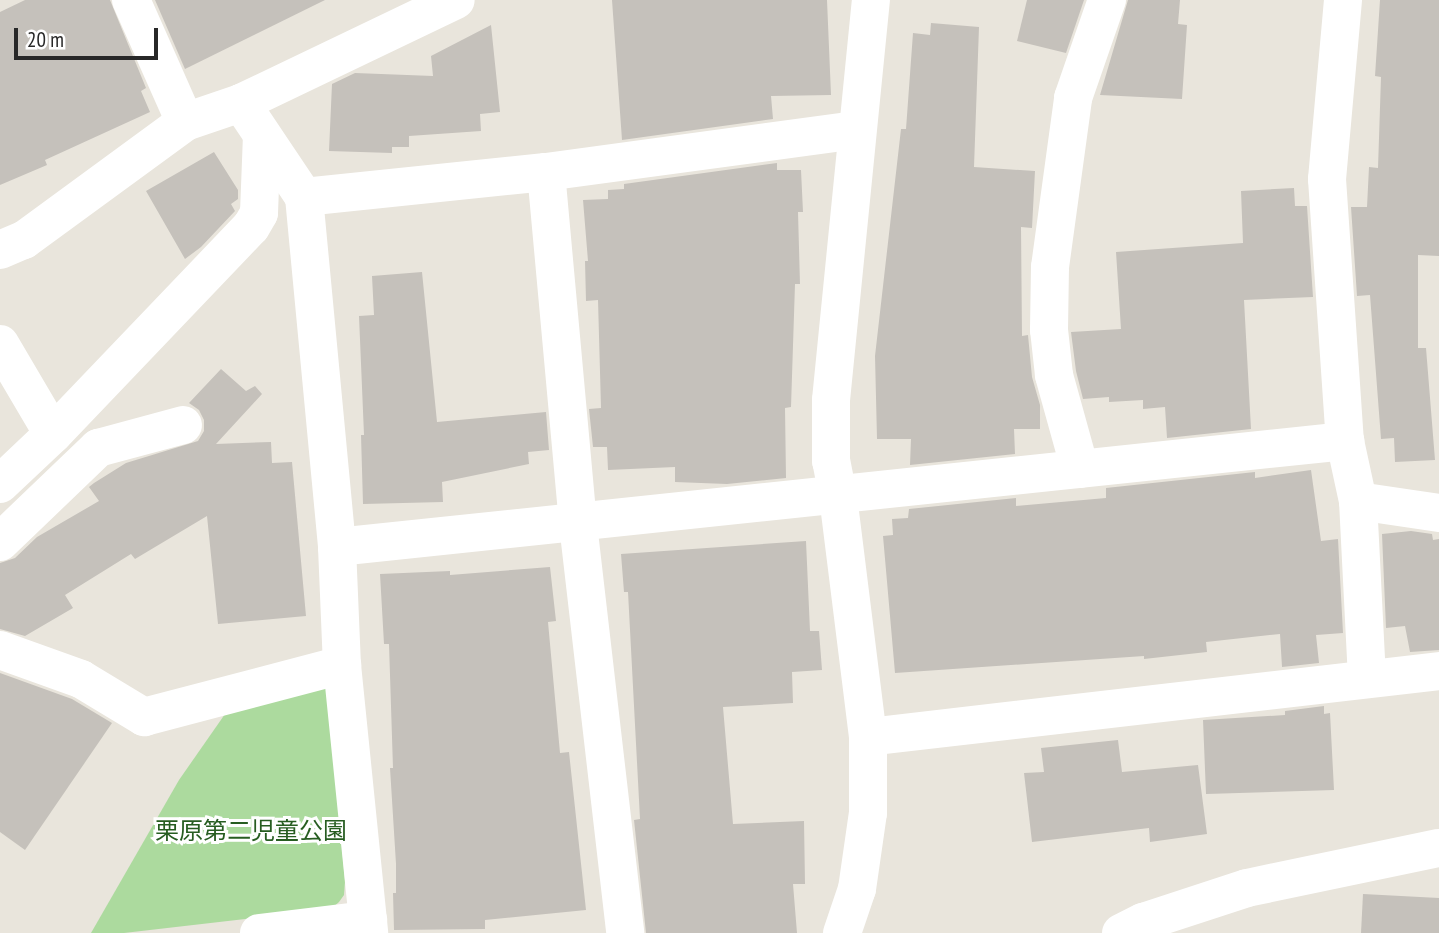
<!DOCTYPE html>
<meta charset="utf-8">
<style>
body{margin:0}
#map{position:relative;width:1439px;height:933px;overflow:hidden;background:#e9e5dc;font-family:"PT Sans Narrow","Noto Sans JP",sans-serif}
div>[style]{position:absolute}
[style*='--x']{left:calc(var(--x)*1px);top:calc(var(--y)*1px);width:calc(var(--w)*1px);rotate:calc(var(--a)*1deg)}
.green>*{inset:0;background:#acda9e}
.building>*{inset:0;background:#c5c1bb}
.street>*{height:38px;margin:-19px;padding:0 19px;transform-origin:19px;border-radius:19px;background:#fff}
span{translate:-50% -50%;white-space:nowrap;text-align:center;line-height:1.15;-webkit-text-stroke:6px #fff;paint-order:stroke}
.park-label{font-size:24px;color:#275d21}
.scale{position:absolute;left:14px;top:28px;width:144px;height:32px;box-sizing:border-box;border:4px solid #282828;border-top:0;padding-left:9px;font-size:21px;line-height:24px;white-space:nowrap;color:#282828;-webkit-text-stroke:5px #fff;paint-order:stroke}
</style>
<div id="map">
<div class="green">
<div style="clip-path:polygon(327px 684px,345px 881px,344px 895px,339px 902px,331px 909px,124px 933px,91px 933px,179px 780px,239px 694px)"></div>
</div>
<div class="building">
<div style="clip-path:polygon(25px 0,110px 0,146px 88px,141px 91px,150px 112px,45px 160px,47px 165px,0 185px,0 12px)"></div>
<div style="clip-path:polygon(155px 0,325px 0,185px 69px)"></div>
<div style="clip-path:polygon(612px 0,827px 0,831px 95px,771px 96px,773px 119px,622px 140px)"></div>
<div style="clip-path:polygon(1027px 0,1084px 0,1066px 53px,1017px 41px)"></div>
<div style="clip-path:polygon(1128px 0,1180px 0,1178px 24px,1187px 25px,1182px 99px,1100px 95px)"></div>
<div style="clip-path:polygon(1380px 0,1439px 0,1439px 256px,1418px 255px,1418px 348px,1426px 348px,1435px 460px,1395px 462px,1394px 438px,1381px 439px,1370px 295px,1357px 296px,1351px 207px,1367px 207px,1369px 167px,1378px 168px,1381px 77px,1375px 76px)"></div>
<div style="clip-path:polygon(931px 23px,979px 27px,974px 167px,1035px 171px,1032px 228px,1021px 227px,1022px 336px,1028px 335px,1032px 377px,1040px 405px,1040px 429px,1014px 429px,1015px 454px,910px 465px,911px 439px,877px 439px,875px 356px,901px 129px,906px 129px,913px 33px,930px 35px)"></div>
<div style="clip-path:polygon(491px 25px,500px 112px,480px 114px,481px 131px,409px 136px,409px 147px,392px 147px,392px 153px,329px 151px,332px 84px,355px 73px,433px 76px,431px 56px)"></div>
<div style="clip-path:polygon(214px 152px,238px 190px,238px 199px,231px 204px,235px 211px,201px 247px,185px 259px,146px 191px)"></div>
<div style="clip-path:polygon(777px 163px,777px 170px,801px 170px,803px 212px,798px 212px,800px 284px,795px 284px,791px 407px,785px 408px,786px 478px,727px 484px,675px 482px,675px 467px,608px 470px,607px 447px,593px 447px,589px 409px,601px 408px,598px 300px,586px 301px,585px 261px,588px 261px,583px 200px,608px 199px,608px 190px,624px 189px,624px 184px)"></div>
<div style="clip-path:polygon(1294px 188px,1295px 206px,1307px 206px,1313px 297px,1244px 300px,1251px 429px,1167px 438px,1165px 407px,1143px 409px,1143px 400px,1109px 402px,1109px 397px,1083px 399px,1076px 371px,1071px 332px,1121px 329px,1116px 252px,1243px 243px,1241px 191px)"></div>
<div style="clip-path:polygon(422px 272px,437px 422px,546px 412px,549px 450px,528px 452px,529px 464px,442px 482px,443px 502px,363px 504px,361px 435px,364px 435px,359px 316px,374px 315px,372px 276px)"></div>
<div style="clip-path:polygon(221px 369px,246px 391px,255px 386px,262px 394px,216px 444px,271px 442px,272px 463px,292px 462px,306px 616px,218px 624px,207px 516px,135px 559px,131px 554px,65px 595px,73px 608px,25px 636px,0 629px,0 563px,15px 558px,37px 537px,99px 501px,89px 487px,94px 483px,126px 463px,198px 441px,204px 431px,204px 420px,199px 410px,189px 403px)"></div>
<div style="clip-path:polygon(1311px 470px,1321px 541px,1338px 539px,1343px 633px,1316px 635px,1319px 663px,1282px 667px,1280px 634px,1206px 642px,1207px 652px,1144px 659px,1144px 656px,895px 673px,883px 536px,893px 535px,892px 519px,908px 518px,909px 509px,1016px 498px,1016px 506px,1106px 498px,1106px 488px,1255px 472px,1255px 478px)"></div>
<div style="clip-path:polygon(1411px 531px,1432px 534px,1433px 540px,1439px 539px,1439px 650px,1410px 652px,1405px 626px,1386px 628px,1382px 534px)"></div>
<div style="clip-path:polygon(806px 541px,810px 631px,819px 631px,822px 670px,792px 672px,793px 703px,723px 707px,733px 824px,804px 821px,805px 884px,793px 884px,797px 933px,646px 933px,634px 820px,640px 819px,628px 592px,624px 592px,621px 554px)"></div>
<div style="clip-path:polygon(550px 567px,556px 621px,548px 622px,560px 753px,569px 752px,586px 910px,485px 920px,485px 929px,394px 930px,393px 893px,396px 893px,396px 864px,390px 768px,393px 768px,389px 644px,384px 644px,380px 574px,450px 571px,450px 575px)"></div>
<div style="clip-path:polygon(0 673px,72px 699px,112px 723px,25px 850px,0 832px)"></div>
<div style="clip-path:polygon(1324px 706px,1324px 714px,1330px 713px,1334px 790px,1206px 794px,1203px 720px,1285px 715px,1285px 711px)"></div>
<div style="clip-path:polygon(1118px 740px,1122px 772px,1198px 765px,1207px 834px,1150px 842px,1149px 828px,1032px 842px,1024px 773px,1044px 772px,1041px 748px)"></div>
<div style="clip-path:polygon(1363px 894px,1439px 898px,1439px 933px,1361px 933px)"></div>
</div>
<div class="street">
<div style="--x:131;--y:0;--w:133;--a:66.1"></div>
<div style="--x:1343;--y:0;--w:180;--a:95.1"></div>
<div style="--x:1327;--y:179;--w:263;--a:86.1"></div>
<div style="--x:1345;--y:441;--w:61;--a:77.8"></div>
<div style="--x:1358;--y:501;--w:177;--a:87.1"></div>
<div style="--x:241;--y:103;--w:113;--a:56.2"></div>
<div style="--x:304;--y:197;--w:352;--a:84.6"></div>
<div style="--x:337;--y:547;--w:118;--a:87.6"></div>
<div style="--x:342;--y:665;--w:269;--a:84.2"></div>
<div style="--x:546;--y:172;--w:353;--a:84.8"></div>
<div style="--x:578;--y:524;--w:412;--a:83.4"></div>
<div style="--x:304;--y:197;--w:243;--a:-5.9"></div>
<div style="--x:546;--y:172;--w:314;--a:-7.7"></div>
<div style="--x:0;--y:250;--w:26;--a:-23"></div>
<div style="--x:24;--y:240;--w:200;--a:-36.2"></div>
<div style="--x:185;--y:122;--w:59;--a:-18.7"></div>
<div style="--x:241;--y:103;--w:238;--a:-25.6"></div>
<div style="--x:0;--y:344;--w:104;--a:59.5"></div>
<div style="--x:1080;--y:469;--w:98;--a:-105.5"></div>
<div style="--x:1054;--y:375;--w:45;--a:-96.3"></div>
<div style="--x:1049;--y:330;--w:63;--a:-89.1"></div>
<div style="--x:1050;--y:267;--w:171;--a:-82.2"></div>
<div style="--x:1073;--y:98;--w:104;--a:-70.9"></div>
<div style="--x:0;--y:484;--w:73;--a:-43.3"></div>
<div style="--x:53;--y:434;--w:286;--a:-46.3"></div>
<div style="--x:251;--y:227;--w:16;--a:-60"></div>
<div style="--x:259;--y:213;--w:78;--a:-87.8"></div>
<div style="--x:1358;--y:501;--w:82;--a:8.4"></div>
<div style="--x:0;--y:542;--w:136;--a:-43.8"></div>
<div style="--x:98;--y:448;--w:88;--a:-15.1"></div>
<div style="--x:337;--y:547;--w:1014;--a:-6"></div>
<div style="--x:0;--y:650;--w:86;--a:19.7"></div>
<div style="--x:81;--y:679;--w:74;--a:31.1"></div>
<div style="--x:144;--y:717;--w:205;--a:-14.7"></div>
<div style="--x:868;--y:737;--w:575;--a:-6.59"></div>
<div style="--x:259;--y:933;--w:110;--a:-6.8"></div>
<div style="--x:842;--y:933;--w:46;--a:-71.2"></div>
<div style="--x:857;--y:889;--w:77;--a:-81.8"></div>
<div style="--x:868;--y:813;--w:76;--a:-90"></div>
<div style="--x:868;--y:737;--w:243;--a:-97.1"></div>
<div style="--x:838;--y:496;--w:36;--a:-101"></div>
<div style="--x:831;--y:461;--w:61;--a:-90"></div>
<div style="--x:831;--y:400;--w:402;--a:-84.3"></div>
<div style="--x:1121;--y:933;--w:25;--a:-27"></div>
<div style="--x:1143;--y:922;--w:109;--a:-18.1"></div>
<div style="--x:1247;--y:888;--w:196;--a:-11.8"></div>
</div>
<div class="park-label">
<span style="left:251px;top:831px">栗原第二児童公園</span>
</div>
<div class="scale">20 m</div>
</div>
